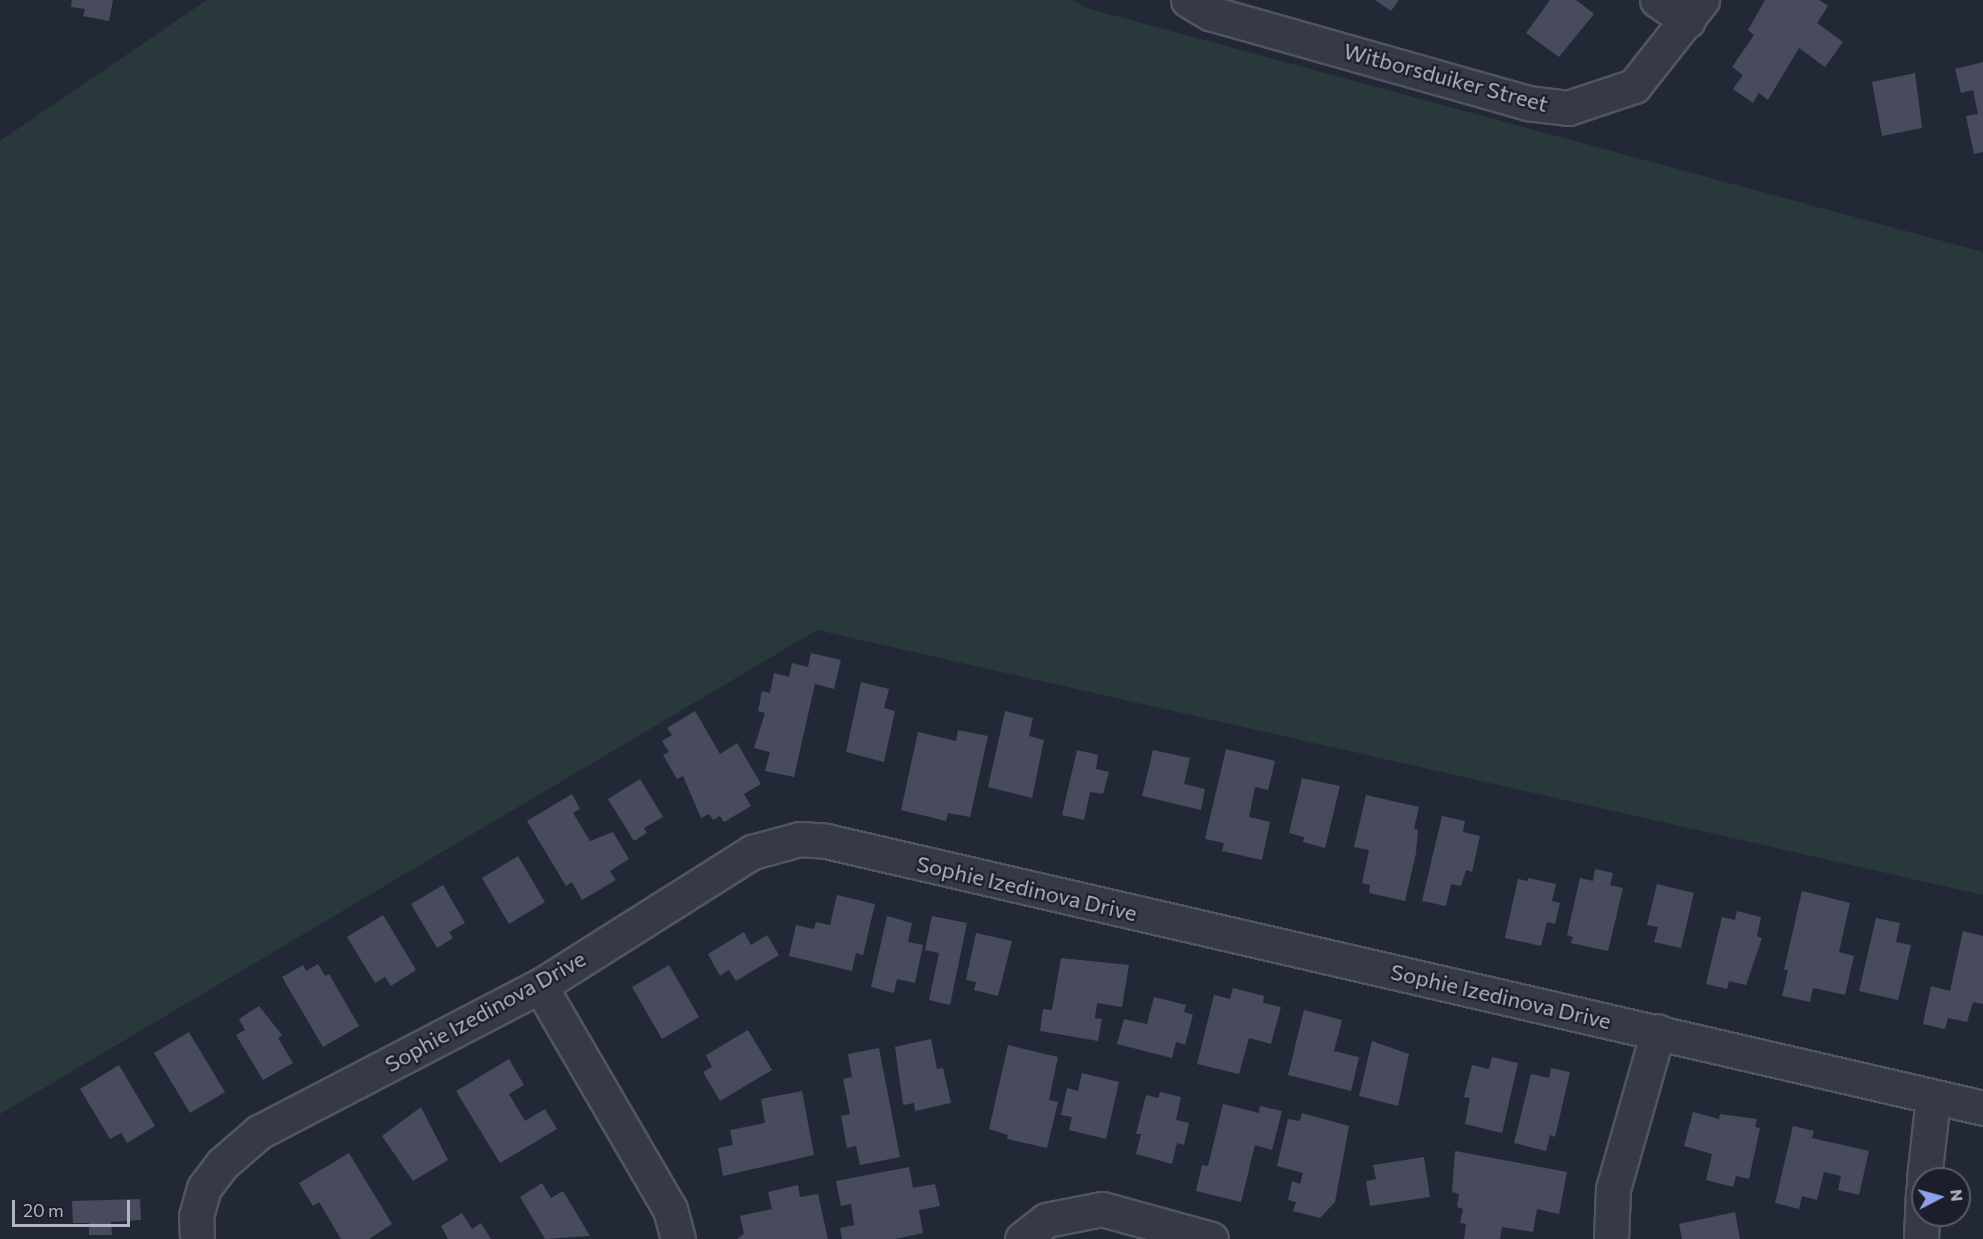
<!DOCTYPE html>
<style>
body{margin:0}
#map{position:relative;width:1983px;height:1239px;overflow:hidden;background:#232836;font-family:Commissioner,sans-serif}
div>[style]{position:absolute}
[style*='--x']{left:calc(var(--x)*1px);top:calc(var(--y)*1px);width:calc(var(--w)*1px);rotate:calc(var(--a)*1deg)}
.green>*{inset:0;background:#29383b}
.building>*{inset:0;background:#474b5c}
.roads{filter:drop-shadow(2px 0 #515561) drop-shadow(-2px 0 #515561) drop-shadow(0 2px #515561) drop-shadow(0 -2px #515561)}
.minor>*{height:33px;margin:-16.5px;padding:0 16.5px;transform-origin:16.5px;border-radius:16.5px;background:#363a47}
span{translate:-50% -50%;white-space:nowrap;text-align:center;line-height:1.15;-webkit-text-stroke:4.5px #1c1f2b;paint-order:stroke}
.street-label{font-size:22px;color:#b1b5c3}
.north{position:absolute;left:1911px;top:1167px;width:60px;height:60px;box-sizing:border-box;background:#1c1f2b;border:2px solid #585b68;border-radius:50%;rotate:84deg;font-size:16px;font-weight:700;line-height:24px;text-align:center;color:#b1b5c3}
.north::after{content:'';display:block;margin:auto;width:21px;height:27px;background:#8ea2eb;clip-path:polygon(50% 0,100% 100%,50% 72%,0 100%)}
.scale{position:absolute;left:12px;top:1200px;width:118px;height:27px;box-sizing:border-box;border:3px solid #b1b5c3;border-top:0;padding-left:8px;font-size:18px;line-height:21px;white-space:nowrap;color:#b1b5c3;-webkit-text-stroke:4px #1c1f2b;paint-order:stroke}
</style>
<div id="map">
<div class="green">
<div style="clip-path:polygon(207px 0,1073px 0,1086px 8px,1983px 252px,1983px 895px,817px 630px,0 1114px,0 141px)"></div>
</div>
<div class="building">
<div style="clip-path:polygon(72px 0,113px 0,109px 21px,83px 16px,85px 9px,71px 7px)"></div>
<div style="clip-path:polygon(1375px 0,1399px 0,1391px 11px)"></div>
<div style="clip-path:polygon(1550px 0,1576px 0,1594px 14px,1559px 57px,1526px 33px)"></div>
<div style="clip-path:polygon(1765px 0,1819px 0,1828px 6px,1817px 23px,1843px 42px,1825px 67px,1799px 48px,1768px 100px,1759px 93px,1753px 103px,1733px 89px,1743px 75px,1732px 67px,1754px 35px,1748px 30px)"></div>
<div style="clip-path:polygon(1983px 62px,1983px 152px,1974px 154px,1966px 116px,1978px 114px,1973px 90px,1961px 93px,1955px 69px)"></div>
<div style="clip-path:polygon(1915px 73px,1922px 128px,1882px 136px,1872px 82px)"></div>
<div style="clip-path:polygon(811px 653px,841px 660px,834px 689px,815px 684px,794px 777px,765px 771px,770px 752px,754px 748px,765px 713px,758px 711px,762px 691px,770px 693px,774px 673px,789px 677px,792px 663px,808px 667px)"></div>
<div style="clip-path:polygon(861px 682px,889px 689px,884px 708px,895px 711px,884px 762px,846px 752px)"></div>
<div style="clip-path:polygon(695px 711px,720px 754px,737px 743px,761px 784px,744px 794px,751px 806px,724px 822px,720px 816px,713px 820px,709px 814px,701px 818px,683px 776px,677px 779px,663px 755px,669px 752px,662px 741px,672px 735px,667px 728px)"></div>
<div style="clip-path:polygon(1005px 711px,1033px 718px,1029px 736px,1044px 740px,1032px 798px,988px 787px)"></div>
<div style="clip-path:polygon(958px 730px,988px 736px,970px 817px,948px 813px,946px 821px,901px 810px,918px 732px,956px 741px)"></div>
<div style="clip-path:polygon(1226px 749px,1275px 761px,1268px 790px,1255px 787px,1249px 817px,1270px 822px,1262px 860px,1222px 851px,1224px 843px,1205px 839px)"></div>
<div style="clip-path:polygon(1077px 750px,1098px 755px,1096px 769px,1109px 772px,1103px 794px,1090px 792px,1084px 820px,1062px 815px)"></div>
<div style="clip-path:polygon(1153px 750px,1190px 758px,1184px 784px,1205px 789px,1201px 810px,1142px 796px)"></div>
<div style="clip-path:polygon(1302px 778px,1340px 786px,1325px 848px,1303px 842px,1304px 837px,1289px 833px)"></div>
<div style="clip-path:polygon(640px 779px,663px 817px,644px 828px,647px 833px,634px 841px,608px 799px)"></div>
<div style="clip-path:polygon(572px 794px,580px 809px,573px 813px,590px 841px,613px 832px,629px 859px,610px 871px,616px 880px,582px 900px,572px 882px,566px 886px,527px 821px)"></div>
<div style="clip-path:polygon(1366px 795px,1419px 807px,1414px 829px,1418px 830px,1416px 853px,1405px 901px,1369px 893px,1370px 885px,1362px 883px,1369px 850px,1354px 847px)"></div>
<div style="clip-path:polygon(1442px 816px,1465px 821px,1463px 832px,1480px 836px,1472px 872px,1466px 870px,1461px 886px,1451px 884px,1446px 906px,1422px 901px)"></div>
<div style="clip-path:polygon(518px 856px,545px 902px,509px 924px,482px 878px)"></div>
<div style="clip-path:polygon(1595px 869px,1613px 873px,1610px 885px,1623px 888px,1608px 951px,1571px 943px,1573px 937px,1567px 935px,1580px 878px,1593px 881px)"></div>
<div style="clip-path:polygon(1528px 878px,1556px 884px,1552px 901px,1560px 903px,1555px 924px,1547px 922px,1541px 946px,1505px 938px,1518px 879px,1528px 881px)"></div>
<div style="clip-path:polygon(1657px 884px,1694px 893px,1681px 948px,1654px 942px,1658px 927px,1647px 925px)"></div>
<div style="clip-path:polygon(443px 885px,465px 923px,449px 932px,453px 938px,437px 948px,411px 904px)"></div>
<div style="clip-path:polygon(1802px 891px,1850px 903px,1839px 952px,1854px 956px,1845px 995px,1813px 988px,1810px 1002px,1782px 996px,1788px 970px,1784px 970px)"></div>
<div style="clip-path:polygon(837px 895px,875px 904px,863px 955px,856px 953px,852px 971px,789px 956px,796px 925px,814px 929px,816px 922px,830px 925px)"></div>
<div style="clip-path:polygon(1737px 911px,1761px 917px,1757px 936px,1762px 938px,1746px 985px,1729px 981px,1727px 989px,1706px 984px,1722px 917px,1735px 920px)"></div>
<div style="clip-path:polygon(383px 915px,416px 970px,391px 986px,385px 977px,375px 983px,347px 937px)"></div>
<div style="clip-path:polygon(887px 916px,912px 923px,908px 942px,923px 945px,915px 983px,897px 979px,894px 993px,871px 987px)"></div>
<div style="clip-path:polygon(932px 916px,967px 923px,950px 1005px,929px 1000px,939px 953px,925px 950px)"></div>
<div style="clip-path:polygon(1876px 918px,1900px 923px,1896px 942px,1911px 945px,1898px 1000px,1859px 991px)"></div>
<div style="clip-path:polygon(1963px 931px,1983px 936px,1983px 1004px,1973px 1002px,1967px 1022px,1948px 1018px,1945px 1029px,1923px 1024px,1931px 986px,1950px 991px)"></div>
<div style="clip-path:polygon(744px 932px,751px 945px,767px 935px,779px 955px,736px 981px,729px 970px,720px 976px,708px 954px)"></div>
<div style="clip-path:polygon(976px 933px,1012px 941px,998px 996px,974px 990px,976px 982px,966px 980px)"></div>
<div style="clip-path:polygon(1061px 958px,1129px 965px,1122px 1007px,1097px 1003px,1095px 1018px,1102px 1019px,1098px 1041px,1040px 1031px,1043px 1009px,1052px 1010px)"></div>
<div style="clip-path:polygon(318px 964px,325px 976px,329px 974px,359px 1026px,323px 1047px,282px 977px,303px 965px,306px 971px)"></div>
<div style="clip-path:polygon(669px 965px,699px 1017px,662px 1039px,632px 987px)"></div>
<div style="clip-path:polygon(1233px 988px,1264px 996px,1263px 1003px,1281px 1007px,1271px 1044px,1249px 1038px,1239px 1074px,1197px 1064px,1214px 995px,1230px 999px)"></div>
<div style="clip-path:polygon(1154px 997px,1186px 1005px,1184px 1012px,1193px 1015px,1185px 1045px,1176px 1042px,1172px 1058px,1117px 1044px,1124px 1019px,1147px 1024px)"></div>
<div style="clip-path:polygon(259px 1006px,282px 1035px,278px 1038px,293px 1063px,263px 1080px,236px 1035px,245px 1030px,239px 1019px)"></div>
<div style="clip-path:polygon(1304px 1010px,1342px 1020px,1334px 1051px,1359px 1057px,1351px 1091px,1288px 1075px)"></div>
<div style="clip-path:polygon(748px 1030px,772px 1070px,720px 1101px,703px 1072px,712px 1067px,706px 1055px)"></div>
<div style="clip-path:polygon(189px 1032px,225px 1092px,190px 1113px,154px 1053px)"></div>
<div style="clip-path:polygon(931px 1039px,937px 1069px,943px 1068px,951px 1103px,915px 1111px,914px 1103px,903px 1105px,895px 1047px)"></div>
<div style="clip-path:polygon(1372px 1041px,1409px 1054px,1398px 1106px,1359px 1096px)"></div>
<div style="clip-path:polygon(1008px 1045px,1058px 1057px,1049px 1100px,1058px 1102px,1047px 1148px,1007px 1139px,1008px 1135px,989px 1129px)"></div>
<div style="clip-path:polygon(879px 1048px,900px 1157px,860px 1165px,856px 1146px,847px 1148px,841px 1116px,850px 1114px,843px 1079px,852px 1077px,848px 1054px)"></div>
<div style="clip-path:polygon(1492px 1057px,1518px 1063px,1502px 1133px,1465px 1124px,1470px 1098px,1464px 1097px,1472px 1065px,1489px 1069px)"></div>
<div style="clip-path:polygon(509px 1059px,524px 1085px,509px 1094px,525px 1121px,545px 1109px,557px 1129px,500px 1163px,456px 1091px)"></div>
<div style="clip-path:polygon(119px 1065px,155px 1126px,127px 1143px,121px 1133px,110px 1139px,80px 1089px)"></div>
<div style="clip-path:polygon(1551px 1068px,1570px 1072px,1555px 1137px,1550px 1135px,1546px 1151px,1514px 1143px,1531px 1074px,1549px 1078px)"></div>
<div style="clip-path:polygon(1082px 1073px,1119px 1082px,1106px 1139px,1069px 1130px,1072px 1117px,1061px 1115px,1067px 1088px,1078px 1091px)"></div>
<div style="clip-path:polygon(802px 1091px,814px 1155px,723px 1176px,718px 1148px,733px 1145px,730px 1130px,765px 1123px,761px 1099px)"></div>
<div style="clip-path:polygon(1160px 1092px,1181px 1097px,1176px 1120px,1189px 1123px,1184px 1145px,1177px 1143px,1172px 1164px,1136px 1154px,1141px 1134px,1136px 1134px,1146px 1095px,1158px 1098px)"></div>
<div style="clip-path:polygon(1223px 1104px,1259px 1113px,1260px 1106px,1282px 1111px,1272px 1150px,1255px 1145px,1241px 1202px,1196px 1191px,1202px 1165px,1208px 1166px)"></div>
<div style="clip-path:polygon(421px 1107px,448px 1160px,413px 1181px,382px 1136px)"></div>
<div style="clip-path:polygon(1693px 1112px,1719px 1119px,1720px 1114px,1757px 1119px,1755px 1127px,1760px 1128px,1749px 1179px,1736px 1176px,1733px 1187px,1706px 1180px,1712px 1154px,1684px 1146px)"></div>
<div style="clip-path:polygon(1302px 1113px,1349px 1126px,1335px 1202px,1320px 1218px,1293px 1211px,1296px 1202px,1288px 1200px,1292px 1181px,1300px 1184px,1303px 1173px,1277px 1166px,1288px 1119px,1300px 1121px)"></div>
<div style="clip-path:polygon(1793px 1126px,1814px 1131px,1812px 1138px,1869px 1151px,1859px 1195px,1838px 1190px,1841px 1176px,1824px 1172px,1817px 1200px,1802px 1196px,1799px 1209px,1775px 1203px)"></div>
<div style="clip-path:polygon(1455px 1151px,1567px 1172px,1559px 1214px,1537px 1209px,1533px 1232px,1502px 1227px,1500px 1239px,1464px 1239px,1466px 1224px,1460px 1223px,1463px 1209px,1457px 1207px,1459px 1194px,1452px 1192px)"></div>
<div style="clip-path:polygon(349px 1153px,392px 1224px,369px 1239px,341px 1239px,319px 1202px,313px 1206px,299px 1183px)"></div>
<div style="clip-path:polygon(1424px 1157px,1430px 1197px,1370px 1206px,1366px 1181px,1376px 1179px,1373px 1165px)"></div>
<div style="clip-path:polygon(909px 1167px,913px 1188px,935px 1184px,940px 1206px,919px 1210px,923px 1233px,895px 1239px,842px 1239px,840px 1228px,854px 1225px,851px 1204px,841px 1206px,836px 1181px)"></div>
<div style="clip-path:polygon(542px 1183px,551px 1198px,563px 1191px,590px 1236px,545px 1239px,520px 1197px)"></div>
<div style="clip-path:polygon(798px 1185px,800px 1197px,818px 1194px,828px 1239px,737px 1239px,744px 1234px,740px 1216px,772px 1209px,768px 1192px)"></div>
<div style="clip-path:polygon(140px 1199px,141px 1220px,111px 1222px,112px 1235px,89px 1235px,89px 1223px,73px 1223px,72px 1201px)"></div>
<div style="clip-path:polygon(1735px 1212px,1740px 1239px,1682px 1239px,1679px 1224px)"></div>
<div style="clip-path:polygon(462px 1213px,472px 1229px,481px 1223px,491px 1239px,448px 1239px,441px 1226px)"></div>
</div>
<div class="roads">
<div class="minor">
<div style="--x:1188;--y:0;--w:26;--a:31"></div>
<div style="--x:1210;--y:13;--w:330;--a:15.8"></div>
<div style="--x:1527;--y:103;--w:41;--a:7"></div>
<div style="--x:1568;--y:108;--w:70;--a:-18.4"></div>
<div style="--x:1634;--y:86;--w:110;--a:-51.7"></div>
<div style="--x:1657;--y:0;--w:37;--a:34"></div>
<div style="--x:540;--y:986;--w:258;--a:59.8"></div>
<div style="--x:670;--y:1209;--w:31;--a:75"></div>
<div style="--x:1924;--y:1179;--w:82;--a:-83.7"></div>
<div style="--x:197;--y:1239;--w:23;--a:-92"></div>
<div style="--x:196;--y:1216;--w:29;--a:-74"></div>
<div style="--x:204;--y:1188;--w:30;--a:-53"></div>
<div style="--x:222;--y:1164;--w:49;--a:-40.9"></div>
<div style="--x:259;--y:1132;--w:317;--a:-27.5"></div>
<div style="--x:540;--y:986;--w:251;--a:-32.3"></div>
<div style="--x:752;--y:852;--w:50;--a:-15.2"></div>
<div style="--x:800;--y:839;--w:26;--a:4"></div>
<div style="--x:826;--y:841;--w:1187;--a:12.99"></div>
<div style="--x:1022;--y:1239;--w:31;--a:-38"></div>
<div style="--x:1046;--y:1220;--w:57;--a:-11.1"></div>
<div style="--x:1102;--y:1209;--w:113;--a:15.4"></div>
<div style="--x:1611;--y:1239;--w:50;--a:-87.7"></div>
<div style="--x:1613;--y:1189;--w:164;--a:-74.1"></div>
<div style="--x:1921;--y:1239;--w:48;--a:-87.6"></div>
</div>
</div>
<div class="street-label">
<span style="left:1446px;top:77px;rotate:15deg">Witborsduiker Street</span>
<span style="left:1027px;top:888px;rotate:13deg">Sophie Izedinova Drive</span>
<span style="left:1501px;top:996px;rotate:13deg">Sophie Izedinova Drive</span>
<span style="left:485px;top:1011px;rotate:-29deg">Sophie Izedinova Drive</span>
</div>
<div class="north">N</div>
<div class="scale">20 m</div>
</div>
